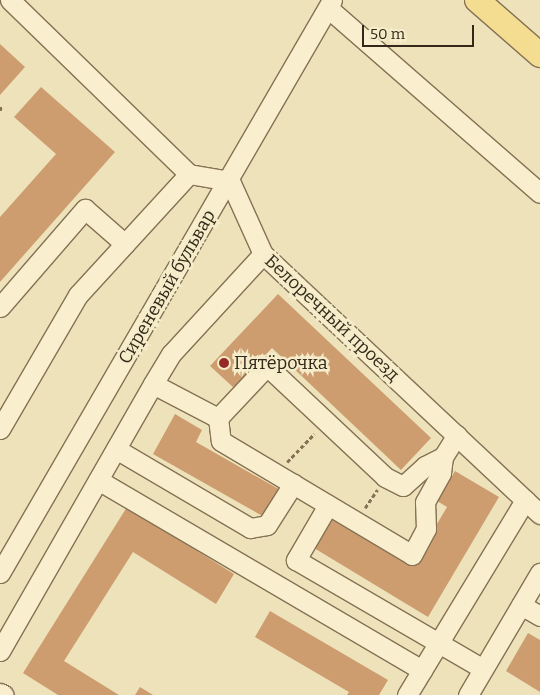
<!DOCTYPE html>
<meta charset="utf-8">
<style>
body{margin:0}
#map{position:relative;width:540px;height:695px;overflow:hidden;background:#eee2bb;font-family:Bitter,serif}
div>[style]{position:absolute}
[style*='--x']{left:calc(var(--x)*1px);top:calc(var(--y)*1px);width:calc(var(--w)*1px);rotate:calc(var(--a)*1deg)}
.building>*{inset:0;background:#cd9d70}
.path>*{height:2.5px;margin-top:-1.25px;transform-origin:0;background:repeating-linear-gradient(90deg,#857255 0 4px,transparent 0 6.5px)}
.roads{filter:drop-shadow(1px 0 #857255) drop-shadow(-1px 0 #857255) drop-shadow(0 1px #857255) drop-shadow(0 -1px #857255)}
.minor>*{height:19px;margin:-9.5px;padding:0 9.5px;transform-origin:9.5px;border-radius:9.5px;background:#f9efce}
.major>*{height:24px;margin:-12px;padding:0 12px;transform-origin:12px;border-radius:12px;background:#f4dc90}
.dots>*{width:14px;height:14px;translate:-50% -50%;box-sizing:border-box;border:2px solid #f5ecca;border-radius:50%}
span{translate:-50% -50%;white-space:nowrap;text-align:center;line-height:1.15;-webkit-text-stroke:5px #f5ecca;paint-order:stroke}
.street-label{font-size:18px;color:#34281a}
.poi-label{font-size:18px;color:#34281a}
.left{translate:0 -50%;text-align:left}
.scale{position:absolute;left:362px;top:25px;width:112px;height:22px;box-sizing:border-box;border:2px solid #34281a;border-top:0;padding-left:6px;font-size:15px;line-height:18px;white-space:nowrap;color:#34281a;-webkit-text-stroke:4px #f5ecca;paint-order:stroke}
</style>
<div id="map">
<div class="building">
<div style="clip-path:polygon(0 44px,25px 67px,0 95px)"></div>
<div style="clip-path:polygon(41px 87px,115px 152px,0 282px,0 217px,56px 154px,14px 117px)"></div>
<div style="clip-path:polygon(278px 294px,431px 438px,401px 470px,272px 348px,234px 388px,210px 366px)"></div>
<div style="clip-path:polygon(175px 414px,202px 430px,196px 442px,282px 491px,266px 518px,153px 454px)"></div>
<div style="clip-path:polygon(455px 471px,499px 497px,428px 617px,314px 548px,332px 518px,412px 566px,447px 507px,437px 501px)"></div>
<div style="clip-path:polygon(127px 507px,234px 574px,216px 604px,133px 552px,64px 661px,119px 695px,58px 695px,23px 673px)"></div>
<div style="clip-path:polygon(270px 611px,388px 680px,379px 695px,347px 695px,349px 692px,255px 637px)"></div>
<div style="clip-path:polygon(528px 633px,540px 640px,540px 692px,506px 671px)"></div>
<div style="clip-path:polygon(140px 687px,153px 695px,135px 695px)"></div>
</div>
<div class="path">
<div style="--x:0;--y:111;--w:6;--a:-81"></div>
<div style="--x:287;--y:462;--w:39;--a:-46"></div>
<div style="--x:365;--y:508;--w:22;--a:-56"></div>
</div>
<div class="roads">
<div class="minor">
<div style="--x:10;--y:0;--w:250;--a:44.2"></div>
<div style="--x:189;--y:174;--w:42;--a:9.7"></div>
<div style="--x:230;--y:181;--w:80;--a:65.7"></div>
<div style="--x:263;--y:254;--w:380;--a:43.2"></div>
<div style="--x:328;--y:8;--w:281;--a:41.1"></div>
<div style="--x:263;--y:254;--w:136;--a:132.6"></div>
<div style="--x:171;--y:354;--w:35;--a:121"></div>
<div style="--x:153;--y:384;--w:73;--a:27.6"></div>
<div style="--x:218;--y:418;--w:71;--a:-46.7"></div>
<div style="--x:267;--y:366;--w:162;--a:43.2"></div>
<div style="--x:385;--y:477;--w:20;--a:27"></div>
<div style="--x:403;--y:486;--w:30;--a:-42"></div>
<div style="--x:425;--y:466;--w:20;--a:-27"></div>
<div style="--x:443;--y:457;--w:26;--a:-58"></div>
<div style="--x:0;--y:307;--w:130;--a:-49.1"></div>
<div style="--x:85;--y:209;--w:53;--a:41.2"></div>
<div style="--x:218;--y:418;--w:23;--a:83"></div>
<div style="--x:221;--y:441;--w:222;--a:30.8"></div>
<div style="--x:412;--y:555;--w:30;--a:-62"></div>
<div style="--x:426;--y:529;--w:27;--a:-92"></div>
<div style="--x:425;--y:502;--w:33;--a:-61"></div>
<div style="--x:441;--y:473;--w:16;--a:-83"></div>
<div style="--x:0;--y:429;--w:155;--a:-59.8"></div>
<div style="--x:78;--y:295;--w:164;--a:-47.5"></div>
<div style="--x:116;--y:449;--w:156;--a:30.5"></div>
<div style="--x:250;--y:528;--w:17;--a:-10"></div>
<div style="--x:267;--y:525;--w:49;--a:-57.6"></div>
<div style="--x:98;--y:480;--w:376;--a:30.4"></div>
<div style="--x:328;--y:505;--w:64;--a:120.2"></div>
<div style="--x:296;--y:560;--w:216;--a:30.2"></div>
<div style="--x:0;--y:573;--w:662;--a:-59.91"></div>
<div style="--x:521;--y:605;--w:22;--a:30"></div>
<div style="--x:0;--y:651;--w:308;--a:-60.2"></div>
<div style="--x:0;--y:693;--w:4;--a:27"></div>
<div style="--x:407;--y:695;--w:228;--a:-58.8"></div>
<div style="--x:468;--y:695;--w:142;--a:-59.5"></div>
</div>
<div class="major">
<div style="--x:477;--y:0;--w:84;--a:41.1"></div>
</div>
</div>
<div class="dots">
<div style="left:224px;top:363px;background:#952b24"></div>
</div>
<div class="street-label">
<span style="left:167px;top:287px;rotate:-60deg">Сиреневый бульвар</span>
<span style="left:332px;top:318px;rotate:43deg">Белоречный проезд</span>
</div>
<div class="poi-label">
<span class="left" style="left:234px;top:363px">Пятёрочка</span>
</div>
<div class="scale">50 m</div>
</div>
